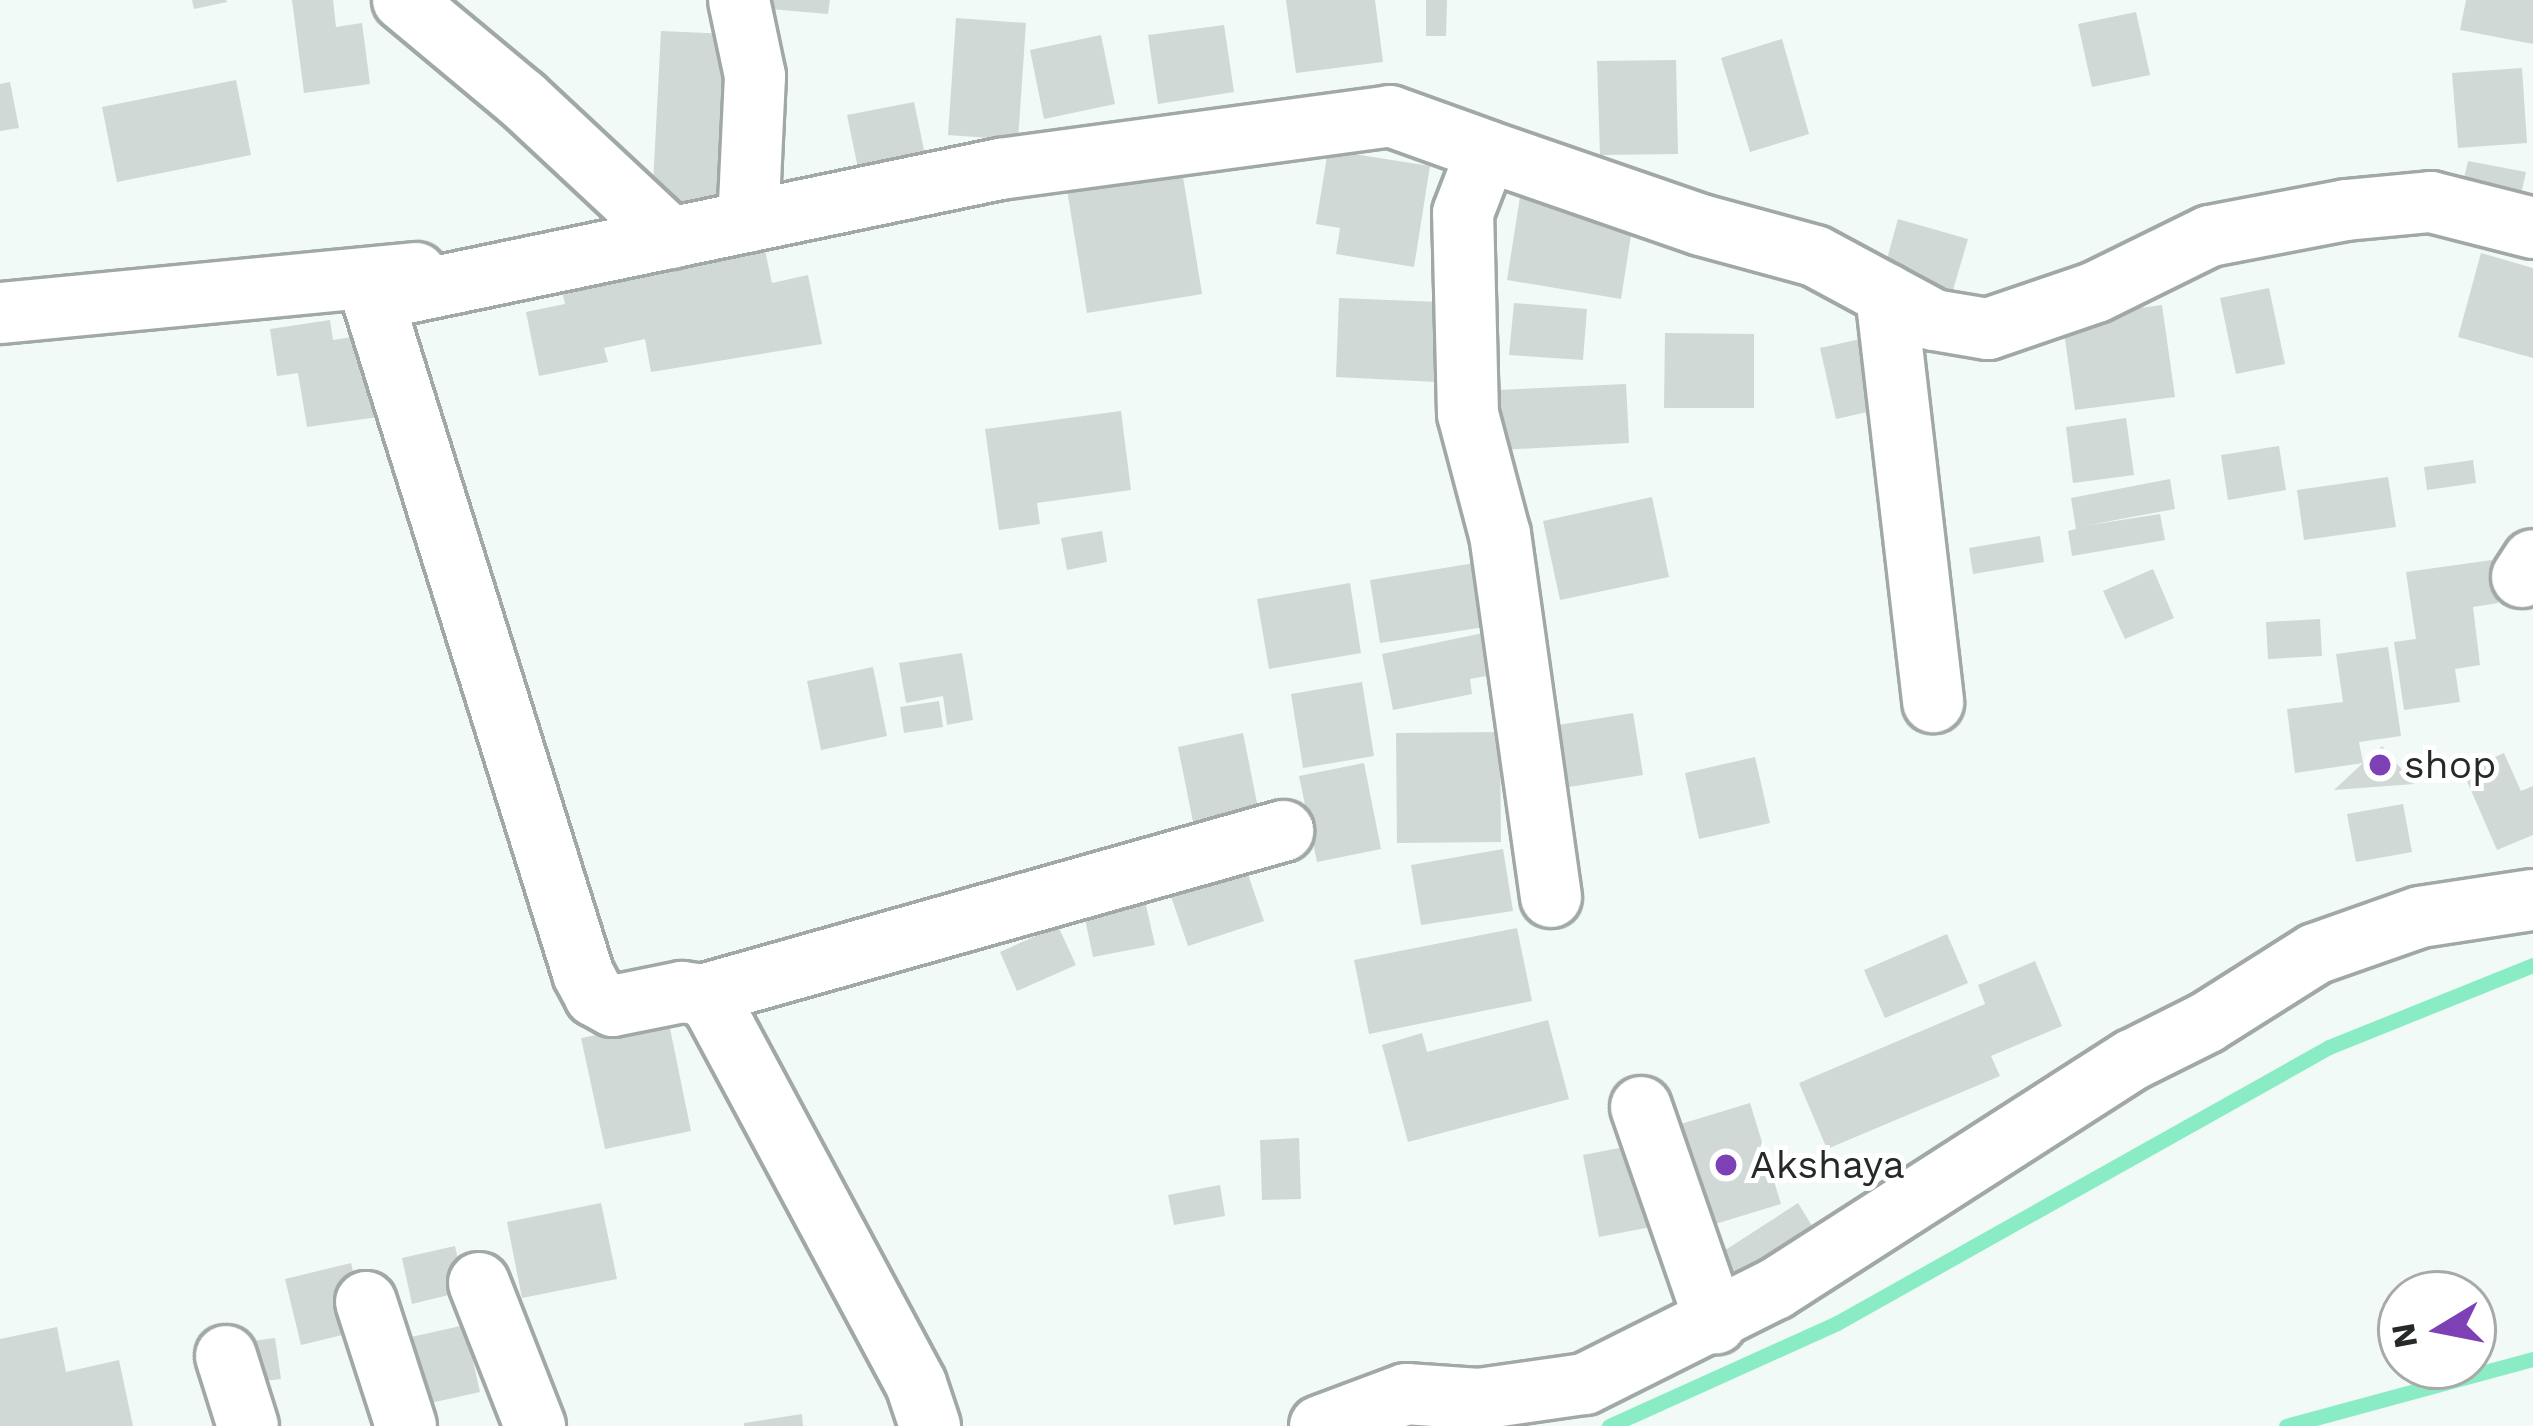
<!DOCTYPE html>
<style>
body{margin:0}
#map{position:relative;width:2533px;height:1426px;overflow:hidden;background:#f1faf6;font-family:"Work Sans",sans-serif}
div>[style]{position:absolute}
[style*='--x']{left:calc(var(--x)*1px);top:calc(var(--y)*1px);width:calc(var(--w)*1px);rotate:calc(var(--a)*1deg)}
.stream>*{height:15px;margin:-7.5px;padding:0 7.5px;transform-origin:7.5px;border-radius:7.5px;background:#8aecc4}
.building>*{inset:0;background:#d0d9d5}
.roads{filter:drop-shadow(3px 0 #a0a9a4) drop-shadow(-3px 0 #a0a9a4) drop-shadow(0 3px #a0a9a4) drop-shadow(0 -3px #a0a9a4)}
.minor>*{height:60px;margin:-30px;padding:0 30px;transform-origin:30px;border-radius:30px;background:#fff}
.dots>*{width:33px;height:33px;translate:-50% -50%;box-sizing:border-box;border:6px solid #fff;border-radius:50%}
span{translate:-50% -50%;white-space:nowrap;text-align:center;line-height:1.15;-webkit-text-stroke:10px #fff;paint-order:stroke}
.poi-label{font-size:39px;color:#262928}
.left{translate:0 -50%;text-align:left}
.north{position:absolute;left:2377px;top:1270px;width:120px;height:120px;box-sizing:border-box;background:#fff;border:3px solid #a8a9a9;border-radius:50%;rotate:260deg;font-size:33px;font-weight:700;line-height:48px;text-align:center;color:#262928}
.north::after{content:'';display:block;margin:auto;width:42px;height:54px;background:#7e40b5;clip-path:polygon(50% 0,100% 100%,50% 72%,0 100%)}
</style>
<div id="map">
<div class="stream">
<div style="--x:1609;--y:1426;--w:250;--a:-24.3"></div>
<div style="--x:1837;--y:1323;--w:564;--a:-29.29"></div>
<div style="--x:2329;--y:1047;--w:220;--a:-21.9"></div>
<div style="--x:2286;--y:1426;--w:256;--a:-15.2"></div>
</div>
<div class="building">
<div style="clip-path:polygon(192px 0,226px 0,227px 2px,194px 9px)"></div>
<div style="clip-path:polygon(292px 0,333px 0,336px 27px,362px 23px,370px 84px,304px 93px)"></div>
<div style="clip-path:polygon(771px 0,830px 0,828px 14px,770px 9px)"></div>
<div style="clip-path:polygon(1286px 0,1375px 0,1383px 62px,1296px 73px)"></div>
<div style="clip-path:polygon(1426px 0,1447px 0,1446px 36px,1426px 36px)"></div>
<div style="clip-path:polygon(2466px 0,2533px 0,2533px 44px,2460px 30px)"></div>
<div style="clip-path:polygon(2136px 12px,2150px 75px,2092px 87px,2078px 24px)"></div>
<div style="clip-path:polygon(956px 18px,1026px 23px,1018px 140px,948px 135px)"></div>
<div style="clip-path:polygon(1224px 25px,1234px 92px,1158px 104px,1148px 35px)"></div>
<div style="clip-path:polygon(661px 31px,751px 35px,721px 227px,651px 223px)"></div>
<div style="clip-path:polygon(1101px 35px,1115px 104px,1044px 119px,1030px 50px)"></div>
<div style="clip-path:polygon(1782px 39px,1809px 134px,1750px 152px,1721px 58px)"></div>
<div style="clip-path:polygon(1676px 60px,1678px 154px,1600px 155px,1597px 61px)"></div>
<div style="clip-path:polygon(2522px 68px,2527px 143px,2458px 148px,2452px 73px)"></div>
<div style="clip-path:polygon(236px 80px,251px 155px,117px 182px,102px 107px)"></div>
<div style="clip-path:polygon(10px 82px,19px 128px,0 131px,0 84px)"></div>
<div style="clip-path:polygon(914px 102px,928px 169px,861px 183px,847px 115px)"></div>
<div style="clip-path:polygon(1328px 150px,1430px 166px,1414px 267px,1336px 254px,1340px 228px,1316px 224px)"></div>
<div style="clip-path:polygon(1180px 158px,1202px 294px,1087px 313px,1065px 177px)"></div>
<div style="clip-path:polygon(2468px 161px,2526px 172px,2520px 199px,2462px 187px)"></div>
<div style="clip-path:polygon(1520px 197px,1634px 216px,1621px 299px,1507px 280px)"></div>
<div style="clip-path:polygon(1898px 219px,1968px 239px,1953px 290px,1884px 270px)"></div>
<div style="clip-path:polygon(765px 250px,772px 283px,808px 275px,822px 344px,651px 372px,645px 339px,604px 348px,608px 362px,539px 376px,526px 312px,565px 304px,562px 291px)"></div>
<div style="clip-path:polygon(2481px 253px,2533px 268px,2533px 358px,2458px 337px)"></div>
<div style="clip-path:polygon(2269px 288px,2285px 364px,2236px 374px,2220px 298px)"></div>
<div style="clip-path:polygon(1339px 298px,1440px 302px,1437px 382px,1336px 377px)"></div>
<div style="clip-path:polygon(1514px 303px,1587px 309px,1583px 360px,1509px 355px)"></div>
<div style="clip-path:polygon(2162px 305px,2175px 397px,2075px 410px,2062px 318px)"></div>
<div style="clip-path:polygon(330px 320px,333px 340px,372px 334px,385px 416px,307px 427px,298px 373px,277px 376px,270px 329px)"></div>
<div style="clip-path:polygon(1665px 333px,1754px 334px,1754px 408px,1664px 408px)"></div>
<div style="clip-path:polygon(1874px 336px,1890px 407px,1836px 419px,1820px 348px)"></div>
<div style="clip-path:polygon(1626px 384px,1629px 443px,1500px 450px,1497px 390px)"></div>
<div style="clip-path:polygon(1121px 411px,1131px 490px,1037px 503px,1040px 524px,999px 530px,985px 429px)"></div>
<div style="clip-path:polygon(2126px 418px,2134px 475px,2073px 483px,2066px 427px)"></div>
<div style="clip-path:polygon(2279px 446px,2286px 490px,2228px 500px,2221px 455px)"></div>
<div style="clip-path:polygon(2473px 460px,2476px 483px,2427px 490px,2424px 467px)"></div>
<div style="clip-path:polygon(2388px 477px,2396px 527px,2304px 540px,2297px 490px)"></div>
<div style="clip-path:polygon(2170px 479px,2175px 509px,2083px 526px,2160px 514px,2165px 540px,2072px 556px,2068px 531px,2076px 529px,2071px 498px)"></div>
<div style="clip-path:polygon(1652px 497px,1669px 577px,1560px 600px,1543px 521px)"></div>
<div style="clip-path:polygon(1102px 531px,1107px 562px,1067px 570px,1061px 538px)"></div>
<div style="clip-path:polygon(2040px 536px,2044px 562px,1973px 574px,1969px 548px)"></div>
<div style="clip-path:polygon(2492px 560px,2498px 603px,2473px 607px,2480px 665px,2455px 669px,2460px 702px,2404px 710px,2394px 642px,2416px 639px,2406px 572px)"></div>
<div style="clip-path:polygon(1475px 563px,1485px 627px,1380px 643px,1370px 580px)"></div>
<div style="clip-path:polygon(2153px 569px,2174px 618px,2125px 639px,2103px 591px)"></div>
<div style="clip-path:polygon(1350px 583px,1361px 653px,1269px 669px,1257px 599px)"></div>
<div style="clip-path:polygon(2320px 619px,2322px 656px,2268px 659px,2266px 622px)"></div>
<div style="clip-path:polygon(1493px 631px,1502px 673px,1470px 679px,1472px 694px,1393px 710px,1382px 654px)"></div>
<div style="clip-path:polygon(2388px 647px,2401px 736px,2359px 742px,2363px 763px,2382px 746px,2414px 784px,2334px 790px,2363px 763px,2295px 773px,2287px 709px,2343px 702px,2336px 654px)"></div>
<div style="clip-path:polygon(962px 653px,973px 720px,947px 725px,943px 696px,906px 703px,899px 663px)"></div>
<div style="clip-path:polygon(873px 667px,887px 736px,821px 750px,807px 681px)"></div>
<div style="clip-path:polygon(1362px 682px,1374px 756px,1303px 768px,1291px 694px)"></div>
<div style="clip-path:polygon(939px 701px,943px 727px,904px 733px,900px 707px)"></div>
<div style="clip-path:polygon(1633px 713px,1643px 775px,1557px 789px,1546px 727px)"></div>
<div style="clip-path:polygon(1500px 732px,1501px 842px,1397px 843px,1396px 733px)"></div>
<div style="clip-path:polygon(1243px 733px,1262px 828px,1197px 842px,1178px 747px)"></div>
<div style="clip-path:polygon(2504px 753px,2521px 791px,2533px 786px,2533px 835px,2497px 850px,2463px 772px)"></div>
<div style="clip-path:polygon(1755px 757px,1770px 823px,1699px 839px,1685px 773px)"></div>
<div style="clip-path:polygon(1364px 763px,1381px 849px,1317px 862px,1299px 776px)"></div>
<div style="clip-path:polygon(2403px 804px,2412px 852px,2356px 862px,2347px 814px)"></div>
<div style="clip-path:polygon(1503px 849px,1513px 911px,1421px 925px,1411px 865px)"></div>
<div style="clip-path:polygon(1240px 851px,1264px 921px,1188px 946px,1164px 876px)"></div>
<div style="clip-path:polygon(1145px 901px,1155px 945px,1093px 957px,1084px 914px)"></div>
<div style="clip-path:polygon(1058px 926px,1076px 965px,1017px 991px,1000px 952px)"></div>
<div style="clip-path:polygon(1517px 928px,1532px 1001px,1369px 1034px,1354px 960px)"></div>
<div style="clip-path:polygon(1947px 934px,1968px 983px,1885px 1018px,1864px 970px)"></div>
<div style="clip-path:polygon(2035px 961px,2062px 1026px,1991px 1056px,2000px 1076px,1827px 1149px,1799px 1083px,1985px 1004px,1978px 985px)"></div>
<div style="clip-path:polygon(666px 1009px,691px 1131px,605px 1149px,581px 1038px,633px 1028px)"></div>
<div style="clip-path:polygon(1548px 1020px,1569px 1099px,1408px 1142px,1382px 1045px,1422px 1033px,1427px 1052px)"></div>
<div style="clip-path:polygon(1750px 1103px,1781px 1204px,1702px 1228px,1671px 1127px)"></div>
<div style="clip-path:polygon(1299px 1138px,1301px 1199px,1262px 1200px,1260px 1140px)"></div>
<div style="clip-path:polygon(1640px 1144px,1656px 1226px,1599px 1237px,1583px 1155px)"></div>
<div style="clip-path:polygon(1220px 1185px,1225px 1216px,1174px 1225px,1168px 1195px)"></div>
<div style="clip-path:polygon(601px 1203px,617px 1279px,522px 1298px,507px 1222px)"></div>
<div style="clip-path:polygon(1798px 1203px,1817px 1234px,1733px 1289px,1713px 1258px)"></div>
<div style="clip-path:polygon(455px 1246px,465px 1291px,412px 1304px,402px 1258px)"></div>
<div style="clip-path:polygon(351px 1263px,367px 1329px,301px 1345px,285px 1279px)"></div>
<div style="clip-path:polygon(465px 1325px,480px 1392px,408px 1408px,393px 1341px)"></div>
<div style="clip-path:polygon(57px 1327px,66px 1372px,119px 1360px,133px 1426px,0 1426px,0 1339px)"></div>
<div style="clip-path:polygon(275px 1338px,281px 1379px,236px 1384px,230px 1344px)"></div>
<div style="clip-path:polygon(802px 1414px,803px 1426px,744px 1426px,744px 1423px)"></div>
</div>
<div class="roads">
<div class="minor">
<div style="--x:403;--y:0;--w:155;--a:39.8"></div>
<div style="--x:522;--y:99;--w:204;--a:43"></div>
<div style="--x:739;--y:0;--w:78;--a:78.1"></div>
<div style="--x:755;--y:76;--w:146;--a:92.7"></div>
<div style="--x:1886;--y:294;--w:411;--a:83.4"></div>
<div style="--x:0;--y:313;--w:418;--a:-5.5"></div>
<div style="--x:2522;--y:577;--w:20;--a:-57"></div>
<div style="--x:1551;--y:897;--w:366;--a:-98"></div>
<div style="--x:1500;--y:535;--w:125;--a:-104.8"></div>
<div style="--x:1468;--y:414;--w:201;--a:-91.4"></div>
<div style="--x:1463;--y:213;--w:66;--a:-68.8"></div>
<div style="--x:1487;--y:151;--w:226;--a:19.1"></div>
<div style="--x:1701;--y:225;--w:118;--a:15.2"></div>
<div style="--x:1815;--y:256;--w:135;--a:28.3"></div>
<div style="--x:1934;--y:320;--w:55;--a:9.5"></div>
<div style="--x:1988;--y:329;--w:114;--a:-18.9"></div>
<div style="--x:2096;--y:292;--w:127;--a:-26.2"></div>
<div style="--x:2210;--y:236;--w:138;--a:-10.8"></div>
<div style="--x:2346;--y:210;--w:85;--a:-5.4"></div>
<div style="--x:2431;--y:202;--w:105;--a:14.3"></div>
<div style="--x:702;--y:995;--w:604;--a:-15.76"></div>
<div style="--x:1641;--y:1107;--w:229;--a:70.9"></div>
<div style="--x:479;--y:1283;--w:154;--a:68.6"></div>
<div style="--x:366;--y:1302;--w:130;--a:72.1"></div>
<div style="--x:226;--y:1356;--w:73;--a:72.6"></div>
<div style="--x:930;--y:1426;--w:44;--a:-108.4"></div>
<div style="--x:916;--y:1384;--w:428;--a:-118.2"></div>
<div style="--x:714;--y:1007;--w:17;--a:-135"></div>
<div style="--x:702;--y:995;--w:20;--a:-171"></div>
<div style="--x:682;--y:992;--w:70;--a:168.5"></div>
<div style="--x:613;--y:1006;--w:21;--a:-151"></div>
<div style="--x:595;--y:996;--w:26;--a:-118"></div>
<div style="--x:583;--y:973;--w:705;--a:-107.33"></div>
<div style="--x:373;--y:300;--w:641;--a:-11.8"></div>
<div style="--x:1000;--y:169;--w:394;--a:-7.7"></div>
<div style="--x:1390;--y:116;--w:103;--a:19.8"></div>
<div style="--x:1320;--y:1426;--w:92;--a:-20.4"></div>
<div style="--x:1406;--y:1394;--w:73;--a:3.9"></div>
<div style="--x:1479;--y:1399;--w:107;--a:-8.1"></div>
<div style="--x:1585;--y:1384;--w:212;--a:-26.6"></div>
<div style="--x:1775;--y:1289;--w:424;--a:-32.7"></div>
<div style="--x:2132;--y:1060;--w:83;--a:-26.6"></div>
<div style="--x:2206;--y:1023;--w:129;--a:-32.3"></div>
<div style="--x:2315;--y:954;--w:111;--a:-19.4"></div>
<div style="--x:2420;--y:917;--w:114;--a:-8.6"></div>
</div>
</div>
<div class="dots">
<div style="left:2380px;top:765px;background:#7e40b5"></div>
<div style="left:1726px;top:1165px;background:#7e40b5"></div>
</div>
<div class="poi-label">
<span class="left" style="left:2404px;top:765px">shop</span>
<span class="left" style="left:1750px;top:1165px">Akshaya</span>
</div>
<div class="north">N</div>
</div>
